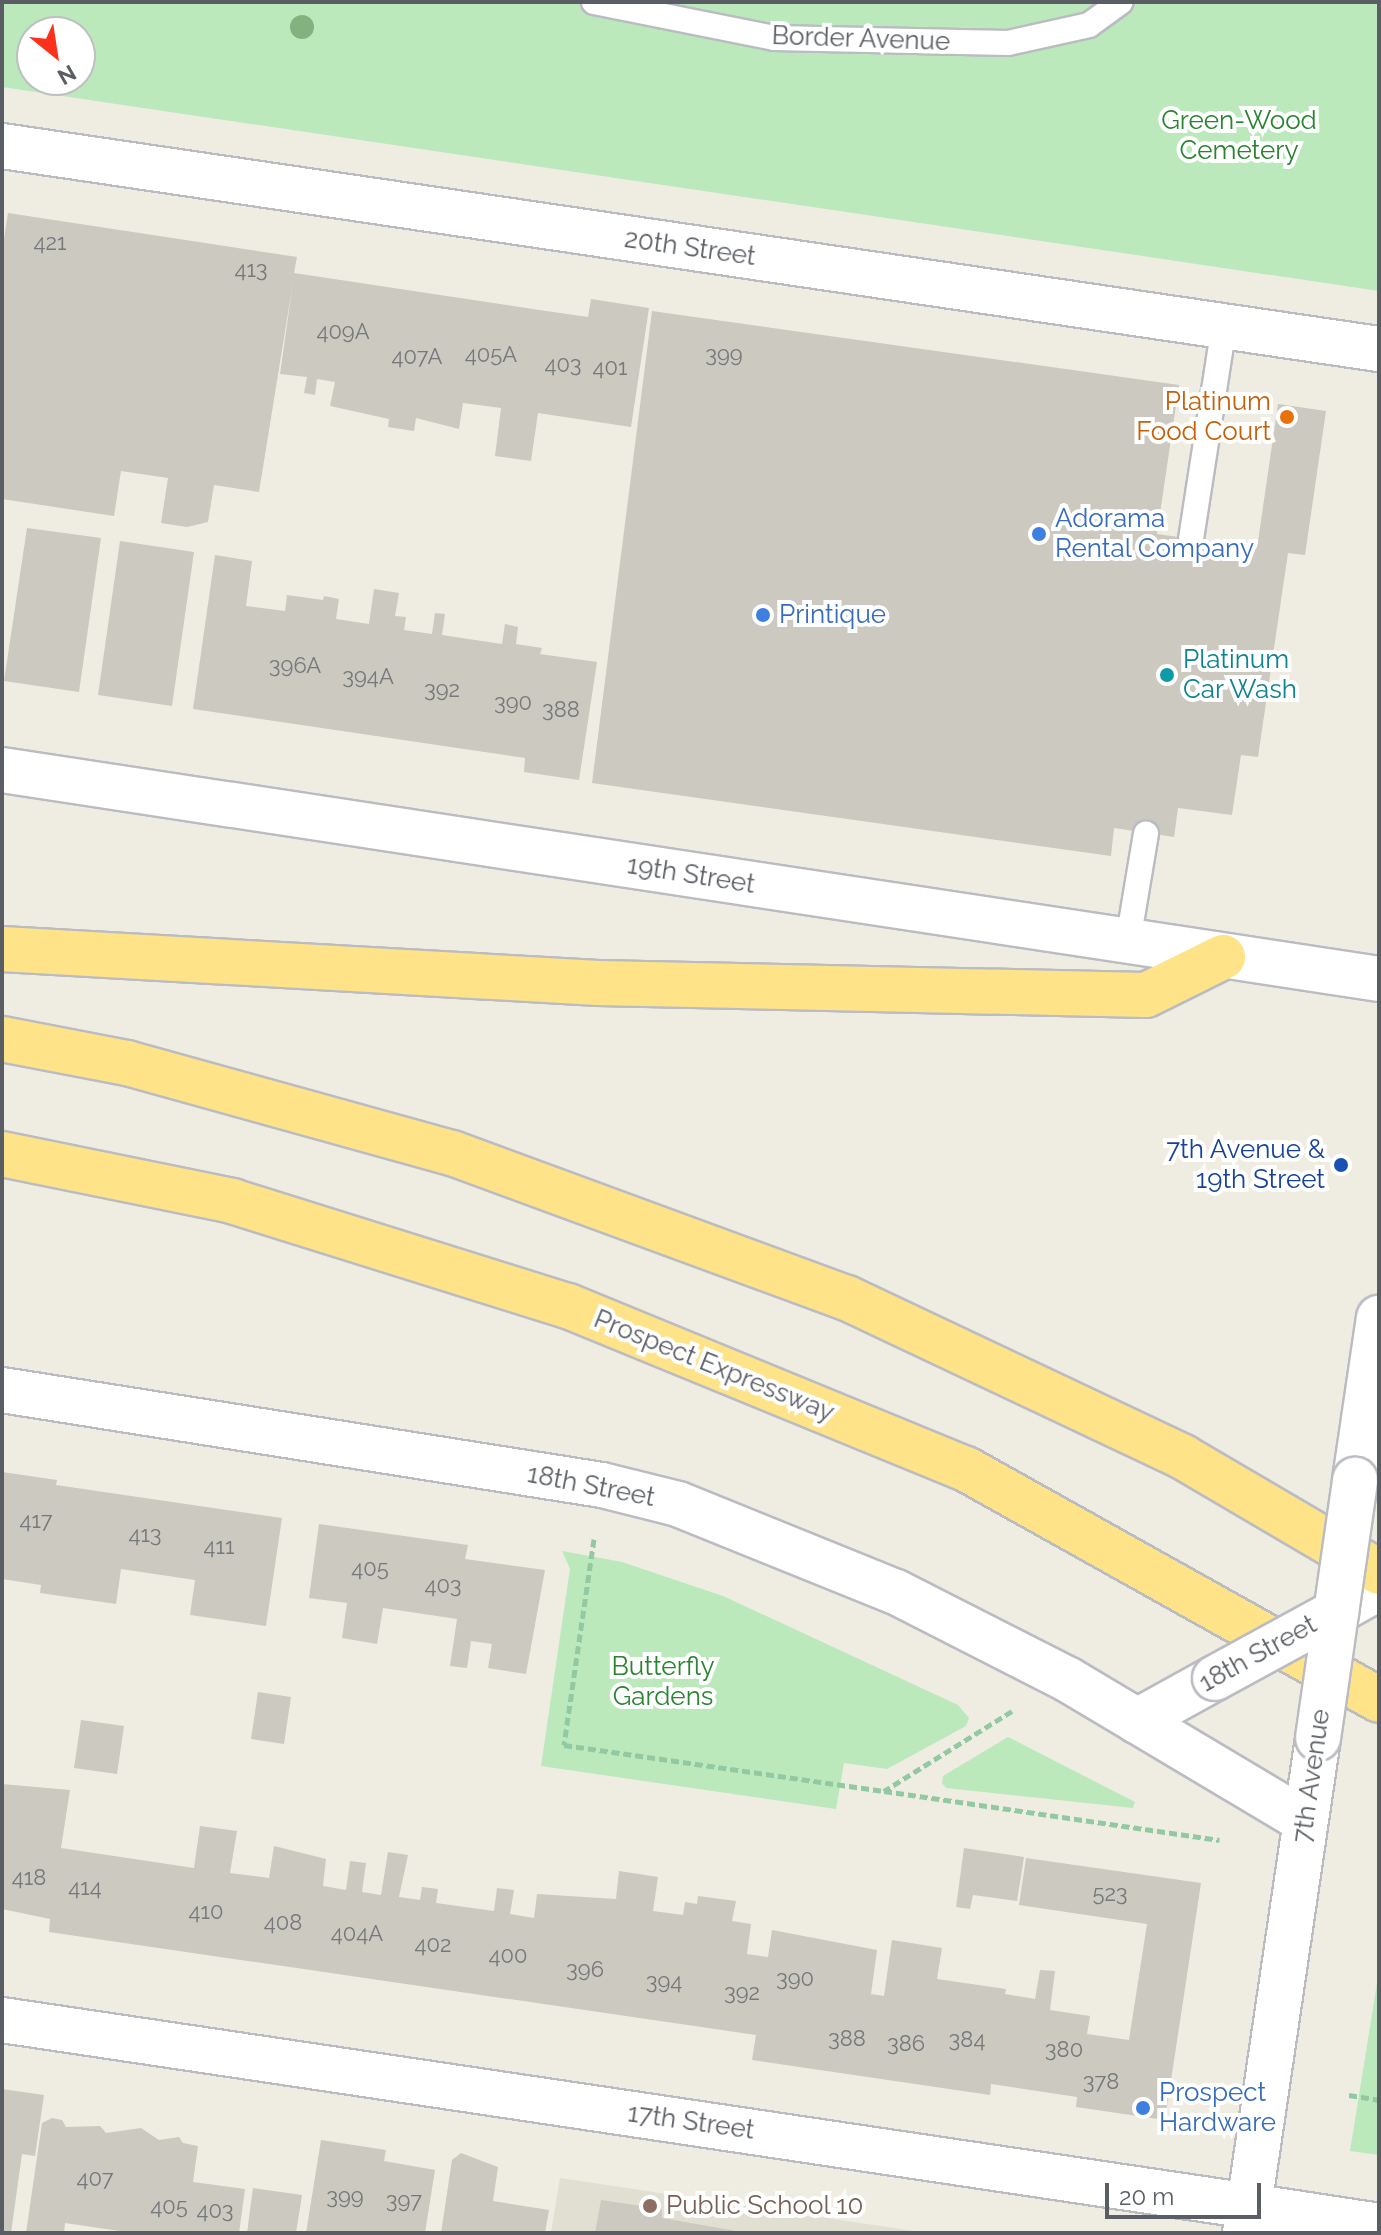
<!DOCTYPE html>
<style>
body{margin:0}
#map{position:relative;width:1381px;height:2235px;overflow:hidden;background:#efece2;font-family:Raleway,sans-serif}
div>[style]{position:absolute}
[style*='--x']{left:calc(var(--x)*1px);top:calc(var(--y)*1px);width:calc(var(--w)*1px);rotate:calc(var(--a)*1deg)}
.education>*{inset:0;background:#e1ded2}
.green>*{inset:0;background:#bbe9bc}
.building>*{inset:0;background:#ccc9c1}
.path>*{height:5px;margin-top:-2.5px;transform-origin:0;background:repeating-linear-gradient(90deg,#92c9a3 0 8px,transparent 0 12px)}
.roads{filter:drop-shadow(2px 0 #babcc2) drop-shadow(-2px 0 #babcc2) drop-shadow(0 2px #babcc2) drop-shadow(0 -2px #babcc2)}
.service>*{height:24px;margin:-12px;padding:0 12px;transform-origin:12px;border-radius:12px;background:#fff}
.minor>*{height:44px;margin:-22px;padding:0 22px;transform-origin:22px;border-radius:22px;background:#fff}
.tertiary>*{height:44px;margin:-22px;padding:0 22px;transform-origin:22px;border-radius:22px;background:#fff}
.secondary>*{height:44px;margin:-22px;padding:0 22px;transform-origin:22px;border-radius:22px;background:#fff}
.motorway>*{height:44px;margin:-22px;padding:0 22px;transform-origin:22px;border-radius:22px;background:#ffe389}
.bridges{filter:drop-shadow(2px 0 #babcc2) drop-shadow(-2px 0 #babcc2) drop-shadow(0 2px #babcc2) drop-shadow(0 -2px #babcc2)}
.tertiary-bridge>*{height:44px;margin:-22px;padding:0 22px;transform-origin:22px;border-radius:22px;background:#fff}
.trees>*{width:24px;height:24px;margin:-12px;border-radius:50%;background:#83b280}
.dots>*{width:22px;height:22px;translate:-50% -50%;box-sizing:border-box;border:4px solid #fff;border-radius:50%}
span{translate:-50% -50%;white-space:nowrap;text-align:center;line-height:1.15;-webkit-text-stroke:8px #fff;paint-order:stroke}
.number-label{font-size:22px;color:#76797b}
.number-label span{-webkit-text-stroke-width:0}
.street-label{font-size:26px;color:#5a5e64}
.park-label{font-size:26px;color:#2a8330}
.food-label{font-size:26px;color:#c56008}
.right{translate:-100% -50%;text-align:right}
.shop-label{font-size:26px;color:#366cbe}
.left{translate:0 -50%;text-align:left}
.culture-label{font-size:26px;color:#0d838f}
.transit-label{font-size:26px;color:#164399}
.education-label{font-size:26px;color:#785e54}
.frame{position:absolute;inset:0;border:4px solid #5a5e64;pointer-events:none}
.north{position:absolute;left:16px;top:16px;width:80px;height:80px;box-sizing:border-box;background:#fff;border:2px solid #bdbfc1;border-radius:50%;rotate:150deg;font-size:22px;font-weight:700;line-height:32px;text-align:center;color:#5a5e64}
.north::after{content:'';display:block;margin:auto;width:28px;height:36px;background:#fc311b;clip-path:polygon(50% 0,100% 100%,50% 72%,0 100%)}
.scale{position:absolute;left:1105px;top:2183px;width:156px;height:36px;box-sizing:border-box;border:4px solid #5a5e64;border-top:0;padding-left:10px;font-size:24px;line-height:28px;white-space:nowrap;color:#5a5e64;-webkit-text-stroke:6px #fff;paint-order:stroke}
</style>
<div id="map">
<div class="education">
<div style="clip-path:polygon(560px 2178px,927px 2233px,551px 2233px)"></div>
</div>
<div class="green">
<div style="clip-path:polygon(evenodd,2px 2px,1379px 2px,1379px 291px,2px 87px,2px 2px,32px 32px,80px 32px,80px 80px,32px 80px,32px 32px)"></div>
<div style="clip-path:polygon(562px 1551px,622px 1562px,723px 1596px,958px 1705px,969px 1718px,966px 1726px,887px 1769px,844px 1763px,836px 1809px,541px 1766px,570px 1569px)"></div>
<div style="clip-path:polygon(1008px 1737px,1135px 1802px,1133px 1808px,946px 1788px,942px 1783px,943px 1776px)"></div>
<div style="clip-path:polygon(1379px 1971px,1379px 2155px,1350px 2151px)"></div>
</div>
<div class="building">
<div style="clip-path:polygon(8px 213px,297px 257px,294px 273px,553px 312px,588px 317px,591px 299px,649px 308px,631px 427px,538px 413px,531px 461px,495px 456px,501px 408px,463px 403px,459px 429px,416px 418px,414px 431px,388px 427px,389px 419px,330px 406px,335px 382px,317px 379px,315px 395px,304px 393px,307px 377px,280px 374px,293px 282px,259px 492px,214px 485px,208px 522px,187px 527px,161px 523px,168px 478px,121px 471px,114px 516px,2px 499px,2px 252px)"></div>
<div style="clip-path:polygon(652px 311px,1179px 385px,1157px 534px,1257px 548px,1278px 404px,1326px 411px,1305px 555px,1288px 553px,1258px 757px,1241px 755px,1232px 815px,1178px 808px,1174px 837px,1114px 828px,1111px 856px,592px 783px)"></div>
<div style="clip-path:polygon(27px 528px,101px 538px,79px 692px,4px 681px)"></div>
<div style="clip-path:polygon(120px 541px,194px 552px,172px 706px,98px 695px)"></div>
<div style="clip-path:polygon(215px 555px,252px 561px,246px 606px,285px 611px,287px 595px,323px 600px,324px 596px,339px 599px,336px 619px,369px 624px,374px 589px,399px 593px,395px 616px,406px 617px,404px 630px,432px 634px,435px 613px,445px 614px,442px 635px,502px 644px,505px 624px,518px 627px,516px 644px,542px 648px,540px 654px,597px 662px,579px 780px,524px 772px,525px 758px,193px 709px)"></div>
<div style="clip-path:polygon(2px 1472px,57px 1480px,56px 1485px,282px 1518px,266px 1626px,190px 1615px,195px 1580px,121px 1569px,116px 1604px,40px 1593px,41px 1585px,2px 1579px)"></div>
<div style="clip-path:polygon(319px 1524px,468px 1545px,465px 1559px,545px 1570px,526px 1674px,488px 1668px,492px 1644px,471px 1641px,467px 1668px,450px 1666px,457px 1619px,383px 1608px,377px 1644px,342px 1638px,347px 1603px,309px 1598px)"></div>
<div style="clip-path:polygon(258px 1692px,291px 1697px,284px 1744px,251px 1739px)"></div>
<div style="clip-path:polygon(81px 1720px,124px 1726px,117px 1774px,74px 1768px)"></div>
<div style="clip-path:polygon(2px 1784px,70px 1790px,61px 1848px,194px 1868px,200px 1826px,237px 1831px,230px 1873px,269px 1878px,274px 1846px,326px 1859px,323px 1886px,346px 1890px,350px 1861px,366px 1863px,362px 1892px,381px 1895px,388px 1852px,408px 1855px,399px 1897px,420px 1900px,422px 1887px,438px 1889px,436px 1903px,494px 1911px,497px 1888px,514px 1890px,510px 1914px,534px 1918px,537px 1894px,616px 1899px,619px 1871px,658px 1877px,653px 1911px,683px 1915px,685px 1902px,697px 1904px,698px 1896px,736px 1901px,732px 1921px,751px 1924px,747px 1954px,768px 1957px,772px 1930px,877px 1950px,871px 1994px,884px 1996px,892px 1940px,942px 1948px,937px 1979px,1006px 1989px,1005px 1994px,1035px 1999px,1040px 1970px,1055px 1971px,1050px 2010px,1090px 2016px,1087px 2034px,1129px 2040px,1147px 1924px,1019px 1905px,1026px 1858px,1201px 1883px,1165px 2120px,1076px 2107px,1077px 2097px,1037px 2091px,991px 2084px,990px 2095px,752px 2060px,756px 2035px,49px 1932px,50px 1919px,2px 1909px)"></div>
<div style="clip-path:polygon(964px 1848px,1024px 1857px,1017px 1901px,973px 1895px,970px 1909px,956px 1907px)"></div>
<div style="clip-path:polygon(2px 2089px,44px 2095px,35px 2156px,22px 2154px,11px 2233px,2px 2233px)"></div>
<div style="clip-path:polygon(52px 2118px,62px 2120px,66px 2127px,100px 2126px,106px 2133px,141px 2128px,159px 2140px,179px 2137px,183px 2143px,198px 2146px,193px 2182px,245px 2189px,239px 2233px,133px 2233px,65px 2223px,64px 2233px,26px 2233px,42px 2123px)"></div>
<div style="clip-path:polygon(321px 2140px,386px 2150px,384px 2161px,435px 2170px,425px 2233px,306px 2233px)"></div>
<div style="clip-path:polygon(461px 2153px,498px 2167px,493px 2201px,549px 2210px,545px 2233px,441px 2233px,452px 2160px)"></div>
<div style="clip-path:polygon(253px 2188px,302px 2195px,296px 2233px,247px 2233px)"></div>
<div style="clip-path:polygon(601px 2200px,662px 2209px,662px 2218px,747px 2233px,595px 2233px)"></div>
</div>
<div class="path">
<div style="--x:594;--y:1539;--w:208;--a:98.3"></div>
<div style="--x:564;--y:1745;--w:323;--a:8.2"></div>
<div style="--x:1012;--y:1711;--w:151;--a:148"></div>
<div style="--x:884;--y:1791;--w:339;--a:8.3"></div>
<div style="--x:1349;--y:2095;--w:30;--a:9"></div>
</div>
<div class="roads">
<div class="service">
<div style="--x:594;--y:2;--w:184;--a:11.3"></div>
<div style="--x:774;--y:38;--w:234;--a:1.2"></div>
<div style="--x:1008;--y:43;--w:83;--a:-12.5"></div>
<div style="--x:1089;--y:25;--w:39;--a:-36"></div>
<div style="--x:1191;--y:539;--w:215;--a:-81.2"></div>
<div style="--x:1128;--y:941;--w:109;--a:-80.5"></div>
</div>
<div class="minor">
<div style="--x:2;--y:2020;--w:1261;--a:8.48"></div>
</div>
<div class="tertiary">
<div style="--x:2;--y:1390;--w:607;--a:9"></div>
<div style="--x:602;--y:1485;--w:78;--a:14"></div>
<div style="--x:678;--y:1504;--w:235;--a:22"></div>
<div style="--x:896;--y:1592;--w:192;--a:27"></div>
<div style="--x:1067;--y:1679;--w:277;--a:30.8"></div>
<div style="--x:1355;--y:1480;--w:164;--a:-81.6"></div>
<div style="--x:1336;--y:1612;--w:49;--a:-29.2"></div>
<div style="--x:1137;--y:1721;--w:89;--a:-28.9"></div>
<div style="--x:1249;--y:2206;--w:132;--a:8.7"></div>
<div style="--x:1245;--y:2233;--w:500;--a:-81.61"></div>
</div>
<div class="secondary">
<div style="--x:2;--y:146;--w:1392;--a:8.39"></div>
<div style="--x:2;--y:770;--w:1393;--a:8.63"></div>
</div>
<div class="motorway">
<div style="--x:2;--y:949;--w:597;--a:3.27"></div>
<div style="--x:598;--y:983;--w:548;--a:1.25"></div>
<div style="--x:1146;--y:995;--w:86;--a:-26.3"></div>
<div style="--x:2;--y:1039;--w:127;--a:10.9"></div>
<div style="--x:127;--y:1063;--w:337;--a:15.5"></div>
<div style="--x:452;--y:1153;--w:421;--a:20.2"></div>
<div style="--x:847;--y:1298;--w:372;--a:25.3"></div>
<div style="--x:1183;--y:1457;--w:227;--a:30.4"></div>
<div style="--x:2;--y:1154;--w:235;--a:11.5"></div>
<div style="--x:232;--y:1201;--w:352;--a:17.4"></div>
<div style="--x:568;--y:1306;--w:430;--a:22.3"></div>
<div style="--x:966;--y:1469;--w:473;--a:29.2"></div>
</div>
</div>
<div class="bridges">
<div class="tertiary-bridge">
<div style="--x:1215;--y:1678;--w:138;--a:-28.6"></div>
<div style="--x:1318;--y:1738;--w:261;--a:-81.8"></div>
</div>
</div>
<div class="trees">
<div style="left:302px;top:27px"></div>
</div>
<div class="dots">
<div style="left:1287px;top:417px;background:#e8710a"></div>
<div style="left:1039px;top:534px;background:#3f7fe0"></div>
<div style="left:763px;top:615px;background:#3f7fe0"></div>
<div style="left:1167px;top:675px;background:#0f9aa8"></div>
<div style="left:1341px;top:1165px;background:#1a4fb4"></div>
<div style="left:1143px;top:2108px;background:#3f7fe0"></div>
<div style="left:650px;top:2206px;background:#8d6e63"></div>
</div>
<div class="number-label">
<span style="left:50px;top:243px">421</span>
<span style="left:251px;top:270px">413</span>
<span style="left:343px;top:332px">409A</span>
<span style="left:491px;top:355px">405A</span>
<span style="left:724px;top:355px">399</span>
<span style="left:417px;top:357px">407A</span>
<span style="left:563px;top:365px">403</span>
<span style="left:610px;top:368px">401</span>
<span style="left:295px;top:666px">396A</span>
<span style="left:368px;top:677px">394A</span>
<span style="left:442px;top:690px">392</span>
<span style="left:513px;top:703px">390</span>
<span style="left:561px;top:710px">388</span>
<span style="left:36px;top:1521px">417</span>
<span style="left:145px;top:1535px">413</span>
<span style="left:219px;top:1547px">411</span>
<span style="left:370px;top:1569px">405</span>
<span style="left:443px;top:1586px">403</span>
<span style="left:29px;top:1878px">418</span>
<span style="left:85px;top:1888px">414</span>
<span style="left:1110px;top:1894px">523</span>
<span style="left:206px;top:1912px">410</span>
<span style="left:283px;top:1923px">408</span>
<span style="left:357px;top:1934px">404A</span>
<span style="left:433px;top:1945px">402</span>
<span style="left:508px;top:1956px">400</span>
<span style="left:585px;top:1970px">396</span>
<span style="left:795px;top:1979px">390</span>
<span style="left:664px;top:1982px">394</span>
<span style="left:742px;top:1993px">392</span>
<span style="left:847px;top:2039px">388</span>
<span style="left:967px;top:2040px">384</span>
<span style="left:906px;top:2044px">386</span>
<span style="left:1064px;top:2050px">380</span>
<span style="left:1101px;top:2082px">378</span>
<span style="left:95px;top:2179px">407</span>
<span style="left:345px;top:2197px">399</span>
<span style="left:404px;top:2201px">397</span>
<span style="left:169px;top:2207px">405</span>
<span style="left:215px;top:2211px">403</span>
</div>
<div class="street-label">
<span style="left:861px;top:39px;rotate:2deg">Border Avenue</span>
<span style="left:690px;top:248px;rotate:8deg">20th Street</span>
<span style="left:691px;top:875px;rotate:9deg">19th Street</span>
<span style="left:714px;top:1366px;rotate:22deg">Prospect Expressway</span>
<span style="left:591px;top:1486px;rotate:11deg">18th Street</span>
<span style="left:1258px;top:1654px;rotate:-29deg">18th Street</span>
<span style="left:1312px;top:1776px;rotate:-82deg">7th Avenue</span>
<span style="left:691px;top:2122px;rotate:8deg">17th Street</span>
</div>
<div class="park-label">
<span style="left:1239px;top:136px">Green-Wood<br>Cemetery</span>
<span style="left:663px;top:1682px">Butterfly<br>Gardens</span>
</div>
<div class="food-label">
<span class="right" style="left:1271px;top:417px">Platinum<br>Food Court</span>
</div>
<div class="shop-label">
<span class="left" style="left:1055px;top:534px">Adorama<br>Rental Company</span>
<span class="left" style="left:779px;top:615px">Printique</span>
<span class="left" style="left:1159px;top:2108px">Prospect<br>Hardware</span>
</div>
<div class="culture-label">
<span class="left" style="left:1183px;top:675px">Platinum<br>Car Wash</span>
</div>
<div class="transit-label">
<span class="right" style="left:1325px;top:1165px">7th Avenue &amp;<br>19th Street</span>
</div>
<div class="education-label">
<span class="left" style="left:666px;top:2206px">Public School 10</span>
</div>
<div class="frame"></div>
<div class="north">N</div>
<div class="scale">20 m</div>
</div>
